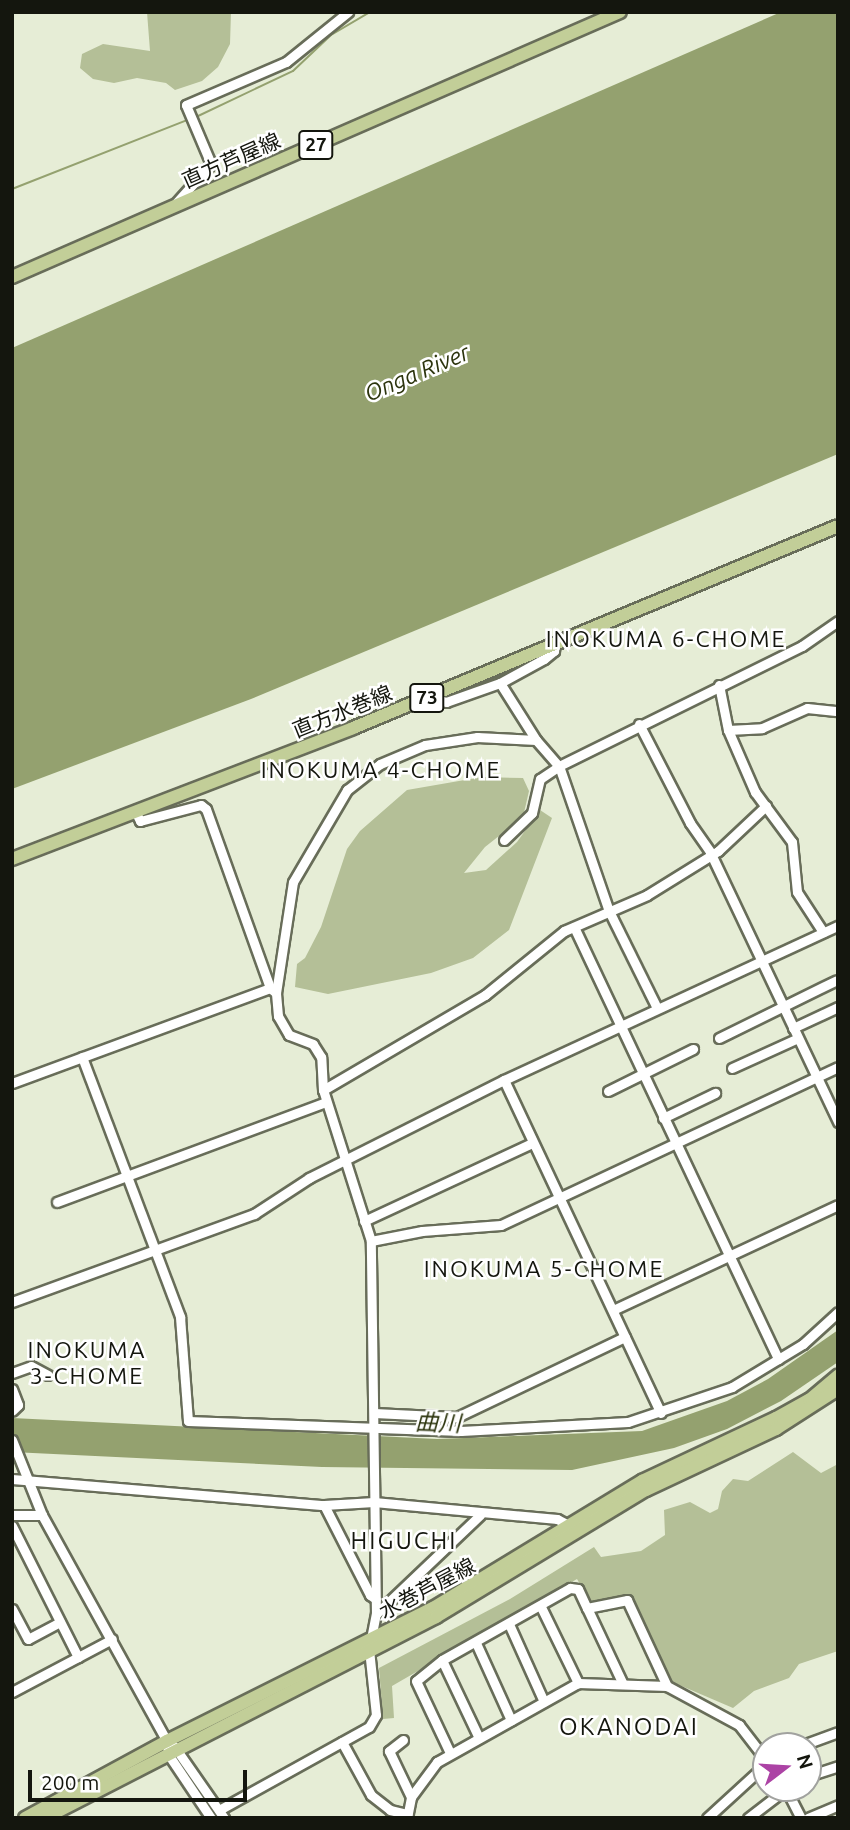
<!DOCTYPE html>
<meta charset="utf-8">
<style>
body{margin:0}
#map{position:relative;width:850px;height:1830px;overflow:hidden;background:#e6edd6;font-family:Ubuntu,"Noto Sans JP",sans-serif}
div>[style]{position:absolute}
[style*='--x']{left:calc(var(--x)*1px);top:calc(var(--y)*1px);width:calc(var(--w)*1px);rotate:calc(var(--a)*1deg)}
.green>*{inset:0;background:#b4bf97}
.water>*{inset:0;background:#94a16f}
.stream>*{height:2px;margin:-1px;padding:0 1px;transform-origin:1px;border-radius:1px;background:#94a16f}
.roads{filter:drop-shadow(2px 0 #686d59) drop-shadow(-2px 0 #686d59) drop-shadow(0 2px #686d59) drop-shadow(0 -2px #686d59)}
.minor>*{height:9px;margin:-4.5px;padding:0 4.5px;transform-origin:4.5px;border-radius:4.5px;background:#fff}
.major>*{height:12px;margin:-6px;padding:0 6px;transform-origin:6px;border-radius:6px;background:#c2ce98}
span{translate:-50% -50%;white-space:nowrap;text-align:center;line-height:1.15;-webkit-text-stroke:5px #fff;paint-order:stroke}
.shield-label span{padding:2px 5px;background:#fff;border:2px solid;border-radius:5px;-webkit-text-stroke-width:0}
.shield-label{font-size:19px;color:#14160e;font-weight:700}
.street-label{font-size:21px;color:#14160e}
.water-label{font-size:23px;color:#2c340d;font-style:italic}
.neighbourhood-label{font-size:23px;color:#14160e;letter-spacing:2px}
.quarter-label{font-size:24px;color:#14160e;letter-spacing:2px}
.frame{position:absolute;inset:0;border:14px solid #14160e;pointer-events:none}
.north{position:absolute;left:752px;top:1732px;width:70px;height:70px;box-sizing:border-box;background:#fff;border:2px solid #a1a29f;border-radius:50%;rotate:73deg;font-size:19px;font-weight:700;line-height:28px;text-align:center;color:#14160e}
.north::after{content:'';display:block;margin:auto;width:24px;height:32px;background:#ac43a5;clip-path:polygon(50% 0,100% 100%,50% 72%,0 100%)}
.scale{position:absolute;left:28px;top:1770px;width:219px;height:32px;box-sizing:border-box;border:4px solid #14160e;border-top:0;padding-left:9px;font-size:21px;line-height:24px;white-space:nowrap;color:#14160e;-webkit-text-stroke:5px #fff;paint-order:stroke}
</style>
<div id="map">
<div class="green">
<div style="clip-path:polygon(147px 12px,231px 12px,230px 44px,218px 67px,202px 81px,175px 90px,166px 83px,137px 78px,114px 83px,93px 79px,80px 68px,82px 54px,103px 44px,150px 51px)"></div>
<div style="clip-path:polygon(482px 777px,523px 778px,529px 791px,523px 817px,485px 847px,464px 873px,486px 870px,517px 842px,540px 810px,552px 818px,509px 930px,473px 958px,431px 973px,328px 994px,295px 987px,297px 964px,305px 958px,321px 927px,347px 849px,360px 831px,407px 790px)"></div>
<div style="clip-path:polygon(793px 1452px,821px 1473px,838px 1464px,838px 1651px,799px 1664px,789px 1678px,754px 1691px,733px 1708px,670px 1681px,630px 1595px,590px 1602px,577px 1579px,392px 1686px,394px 1718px,383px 1719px,379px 1668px,510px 1599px,594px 1547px,601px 1557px,641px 1551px,665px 1535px,664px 1510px,690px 1502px,710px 1513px,718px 1509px,722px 1491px,733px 1479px,748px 1481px)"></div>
</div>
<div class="water">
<div style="clip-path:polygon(781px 12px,838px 12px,838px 454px,251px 699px,12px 789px,12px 348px)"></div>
<div style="clip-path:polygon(838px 1330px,838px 1362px,781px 1401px,727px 1429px,674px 1448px,572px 1470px,322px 1467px,12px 1452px,12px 1418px,437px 1439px,642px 1431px,727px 1401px,768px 1379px)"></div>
</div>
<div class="stream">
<div style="--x:196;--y:117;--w:107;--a:-25.4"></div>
<div style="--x:293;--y:71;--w:52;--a:-43.5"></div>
<div style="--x:331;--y:35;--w:45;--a:-30.5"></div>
<div style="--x:12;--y:189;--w:188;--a:-21.5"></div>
</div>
<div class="roads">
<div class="minor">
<div style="--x:175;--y:204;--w:54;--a:-48"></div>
<div style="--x:211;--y:164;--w:64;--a:-113"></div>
<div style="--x:186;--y:105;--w:109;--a:-23.3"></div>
<div style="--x:286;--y:62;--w:80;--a:-38.9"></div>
<div style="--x:500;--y:683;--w:67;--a:57.7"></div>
<div style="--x:536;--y:740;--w:35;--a:49"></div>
<div style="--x:559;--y:766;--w:153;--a:71"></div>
<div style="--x:609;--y:911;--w:108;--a:63.7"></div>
<div style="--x:719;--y:685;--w:46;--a:78.7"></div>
<div style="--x:728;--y:730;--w:68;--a:66.5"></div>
<div style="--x:755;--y:792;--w:62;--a:53.5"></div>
<div style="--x:792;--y:842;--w:50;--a:84.3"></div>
<div style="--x:797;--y:892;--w:48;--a:57"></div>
<div style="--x:429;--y:697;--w:18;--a:16"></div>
<div style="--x:446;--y:702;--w:57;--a:-19.4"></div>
<div style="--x:500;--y:683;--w:50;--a:-28.6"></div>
<div style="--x:544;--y:659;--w:13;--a:-39"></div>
<div style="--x:554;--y:651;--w:7;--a:-82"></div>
<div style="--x:639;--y:724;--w:111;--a:62.7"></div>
<div style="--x:690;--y:823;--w:35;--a:55"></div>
<div style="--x:710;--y:852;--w:299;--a:64.6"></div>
<div style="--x:728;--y:730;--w:34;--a:-3"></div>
<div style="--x:762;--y:728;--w:49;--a:-24"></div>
<div style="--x:807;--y:708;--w:31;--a:6"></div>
<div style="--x:136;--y:813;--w:9;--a:63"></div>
<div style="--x:140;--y:821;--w:63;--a:-14.7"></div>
<div style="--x:201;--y:805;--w:6;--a:39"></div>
<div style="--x:206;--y:809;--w:190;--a:70.3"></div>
<div style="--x:270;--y:988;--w:8;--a:40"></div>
<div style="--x:504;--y:840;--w:39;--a:-44"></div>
<div style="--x:532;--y:813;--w:35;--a:-77"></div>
<div style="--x:540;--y:779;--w:23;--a:-34"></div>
<div style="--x:559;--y:766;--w:271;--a:-26.3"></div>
<div style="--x:802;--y:646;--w:44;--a:-34.8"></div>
<div style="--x:574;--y:927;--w:478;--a:64.7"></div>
<div style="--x:793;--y:1028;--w:50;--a:-25"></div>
<div style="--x:719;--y:1038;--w:131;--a:-26.2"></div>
<div style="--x:82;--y:1057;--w:278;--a:69.3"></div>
<div style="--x:180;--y:1317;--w:104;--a:85.6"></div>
<div style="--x:188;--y:1421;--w:273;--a:2.1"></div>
<div style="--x:461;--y:1431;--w:167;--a:-3.1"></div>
<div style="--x:628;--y:1422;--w:110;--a:-18.6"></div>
<div style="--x:732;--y:1387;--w:83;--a:-31.2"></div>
<div style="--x:803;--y:1344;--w:47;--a:-42.4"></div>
<div style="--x:732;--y:1068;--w:72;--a:-24.4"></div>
<div style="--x:504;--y:1080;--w:368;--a:64.8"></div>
<div style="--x:12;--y:1083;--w:275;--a:-20.2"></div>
<div style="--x:323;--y:1090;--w:188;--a:-30.4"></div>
<div style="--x:485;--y:995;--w:102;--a:-39"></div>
<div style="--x:564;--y:931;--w:90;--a:-23.4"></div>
<div style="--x:647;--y:895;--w:84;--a:-31.8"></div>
<div style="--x:718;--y:851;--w:66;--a:-43.2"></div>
<div style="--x:608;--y:1091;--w:95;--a:-26.3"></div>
<div style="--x:663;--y:1118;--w:58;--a:-25.7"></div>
<div style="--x:57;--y:1202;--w:287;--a:-20.4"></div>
<div style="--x:364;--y:1221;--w:185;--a:-24.9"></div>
<div style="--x:371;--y:1241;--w:52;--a:-11.1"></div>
<div style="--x:422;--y:1231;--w:79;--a:-4.3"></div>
<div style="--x:501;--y:1225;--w:372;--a:-25.1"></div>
<div style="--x:12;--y:1302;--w:258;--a:-20"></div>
<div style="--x:254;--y:1214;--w:66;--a:-33.2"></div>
<div style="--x:309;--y:1178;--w:218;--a:-26.7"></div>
<div style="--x:504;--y:1080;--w:368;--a:-24.8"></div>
<div style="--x:613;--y:1310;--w:248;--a:-25"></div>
<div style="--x:12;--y:1373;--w:20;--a:-20"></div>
<div style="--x:31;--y:1366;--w:19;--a:28"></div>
<div style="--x:12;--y:1389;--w:17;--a:69"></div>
<div style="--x:18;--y:1405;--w:8;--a:135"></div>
<div style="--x:374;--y:1413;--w:83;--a:2.8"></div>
<div style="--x:457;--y:1417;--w:186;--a:-25.5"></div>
<div style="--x:12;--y:1440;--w:81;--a:68.2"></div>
<div style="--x:42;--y:1515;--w:258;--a:61.1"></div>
<div style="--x:167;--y:1741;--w:13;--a:86"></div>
<div style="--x:168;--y:1754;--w:77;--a:56.1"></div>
<div style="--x:12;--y:1479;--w:313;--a:4.8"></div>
<div style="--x:324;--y:1505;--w:50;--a:-3.4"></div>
<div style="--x:374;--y:1502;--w:184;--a:5.3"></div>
<div style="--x:557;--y:1519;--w:18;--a:27"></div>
<div style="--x:324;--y:1505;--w:101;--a:62.9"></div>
<div style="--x:370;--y:1595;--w:7;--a:34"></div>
<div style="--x:12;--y:1515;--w:30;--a:0"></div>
<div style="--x:12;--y:1526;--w:147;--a:63.3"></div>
<div style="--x:541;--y:1607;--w:85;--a:64"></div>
<div style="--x:587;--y:1608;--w:82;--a:64.7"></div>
<div style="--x:12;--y:1609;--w:34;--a:62"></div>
<div style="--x:28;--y:1639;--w:36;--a:-28"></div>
<div style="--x:376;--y:1614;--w:144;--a:-43.6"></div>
<div style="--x:509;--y:1624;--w:85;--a:65.8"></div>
<div style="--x:476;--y:1643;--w:85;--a:65.6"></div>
<div style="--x:442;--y:1660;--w:33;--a:141"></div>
<div style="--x:416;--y:1681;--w:80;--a:64.7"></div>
<div style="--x:12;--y:1692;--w:113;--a:-27.9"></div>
<div style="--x:479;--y:1738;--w:86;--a:-115.4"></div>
<div style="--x:442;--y:1660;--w:147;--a:-29.4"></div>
<div style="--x:570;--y:1588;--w:8;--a:7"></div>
<div style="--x:578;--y:1589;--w:21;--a:65"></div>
<div style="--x:587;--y:1608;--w:41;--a:-11.3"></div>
<div style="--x:627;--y:1600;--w:95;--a:65.1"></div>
<div style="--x:403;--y:1740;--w:18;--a:142"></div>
<div style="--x:389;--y:1751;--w:51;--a:64.4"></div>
<div style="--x:342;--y:1742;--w:60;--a:61.3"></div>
<div style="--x:371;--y:1795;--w:24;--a:38"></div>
<div style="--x:390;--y:1810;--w:18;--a:13"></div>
<div style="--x:174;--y:1746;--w:88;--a:55.2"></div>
<div style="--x:800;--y:1746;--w:40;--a:-20.2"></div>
<div style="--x:808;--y:1776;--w:32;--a:-18"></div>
<div style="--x:786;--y:1789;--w:33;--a:63"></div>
<div style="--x:219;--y:1810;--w:171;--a:-29"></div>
<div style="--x:369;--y:1727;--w:14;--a:-60"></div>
<div style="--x:376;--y:1715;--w:66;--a:-96.1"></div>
<div style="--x:369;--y:1649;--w:36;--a:-79"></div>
<div style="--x:376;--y:1614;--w:373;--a:-90.8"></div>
<div style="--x:371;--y:1241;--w:158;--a:-107.6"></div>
<div style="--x:323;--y:1090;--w:33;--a:-93"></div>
<div style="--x:321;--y:1057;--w:15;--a:-122"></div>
<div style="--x:313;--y:1044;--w:26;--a:-159"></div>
<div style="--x:289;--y:1035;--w:22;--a:-120"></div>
<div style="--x:278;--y:1016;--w:23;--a:-95"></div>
<div style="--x:276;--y:993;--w:112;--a:-81.3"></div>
<div style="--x:293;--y:882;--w:107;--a:-59.6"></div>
<div style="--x:347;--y:790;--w:42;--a:-38.2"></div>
<div style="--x:380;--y:764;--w:49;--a:-22.9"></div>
<div style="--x:425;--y:745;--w:53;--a:-8.7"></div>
<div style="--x:477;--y:737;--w:59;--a:2.9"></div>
<div style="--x:407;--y:1818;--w:21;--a:-79"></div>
<div style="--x:411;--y:1797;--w:44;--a:-53.4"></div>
<div style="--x:437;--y:1762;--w:162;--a:-29.3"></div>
<div style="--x:578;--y:1683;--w:89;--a:1.9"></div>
<div style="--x:667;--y:1686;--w:82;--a:28.4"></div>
<div style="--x:739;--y:1725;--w:44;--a:52.4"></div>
<div style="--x:707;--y:1818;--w:80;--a:-42.5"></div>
<div style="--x:748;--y:1818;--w:49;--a:-37.6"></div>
<div style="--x:808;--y:1818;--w:33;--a:-23"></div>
</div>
<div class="major">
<div style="--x:12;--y:277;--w:663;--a:-23.55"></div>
<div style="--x:12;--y:859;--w:365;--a:-21"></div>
<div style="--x:353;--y:728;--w:525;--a:-22.61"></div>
<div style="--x:25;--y:1818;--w:162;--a:-28.5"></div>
<div style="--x:167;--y:1741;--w:297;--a:-26.6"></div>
<div style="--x:433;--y:1608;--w:245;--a:-31.3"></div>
<div style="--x:642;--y:1481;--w:148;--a:-25.2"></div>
<div style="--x:776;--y:1418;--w:38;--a:-29"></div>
<div style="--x:809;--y:1400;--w:38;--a:-40"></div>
<div style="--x:45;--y:1818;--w:440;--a:-27.2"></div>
<div style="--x:436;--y:1617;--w:245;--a:-31.2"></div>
<div style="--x:646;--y:1490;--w:144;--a:-25.1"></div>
<div style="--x:776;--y:1429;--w:74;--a:-32.8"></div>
</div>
</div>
<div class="shield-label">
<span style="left:316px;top:145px">27</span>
<span style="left:427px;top:698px">73</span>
</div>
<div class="street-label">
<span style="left:231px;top:160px;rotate:-24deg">直方芦屋線</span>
<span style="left:342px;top:711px;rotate:-22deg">直方水巻線</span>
<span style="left:427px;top:1588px;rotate:-28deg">水巻芦屋線</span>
</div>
<div class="water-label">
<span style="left:417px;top:373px;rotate:-23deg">Onga River</span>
<span style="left:438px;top:1423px;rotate:2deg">曲川</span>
</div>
<div class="neighbourhood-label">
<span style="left:666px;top:639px">INOKUMA 6-CHOME</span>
<span style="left:381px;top:770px">INOKUMA 4-CHOME</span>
<span style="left:544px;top:1269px">INOKUMA 5-CHOME</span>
<span style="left:87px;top:1363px">INOKUMA<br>3-CHOME</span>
</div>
<div class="quarter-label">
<span style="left:404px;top:1541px">HIGUCHI</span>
<span style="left:629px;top:1727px">OKANODAI</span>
</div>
<div class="frame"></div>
<div class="north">N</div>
<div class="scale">200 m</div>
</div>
